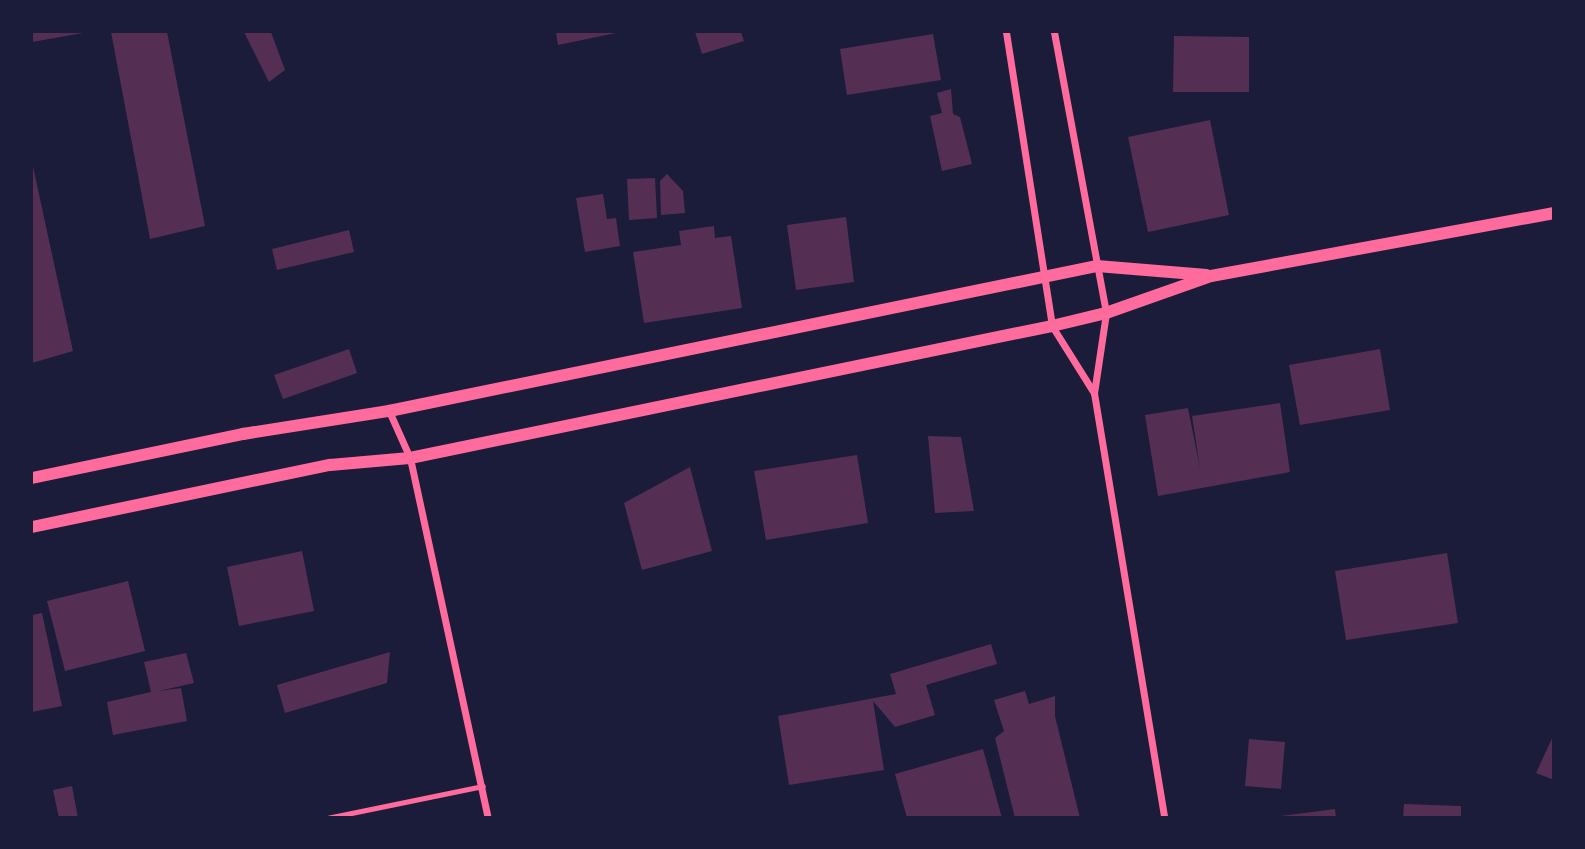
<!DOCTYPE html>
<style>
body{margin:0}
#map{position:relative;width:1585px;height:849px;overflow:hidden;background:#1b1b3a;font-family:"Fira Sans Condensed",sans-serif}
div>[style]{position:absolute}
[style*='--x']{left:calc(var(--x)*1px);top:calc(var(--y)*1px);width:calc(var(--w)*1px);rotate:calc(var(--a)*1deg)}
.building>*{inset:0;background:#542f53}
.service>*{height:5px;margin:-2.5px;padding:0 2.5px;transform-origin:2.5px;border-radius:2.5px;background:#ff6b9d}
.minor>*{height:7px;margin:-3.5px;padding:0 3.5px;transform-origin:3.5px;border-radius:3.5px;background:#ff6b9d}
.tertiary>*{height:12px;margin:-6px;padding:0 6px;transform-origin:6px;border-radius:6px;background:#ff6b9d}
span{translate:-50% -50%;white-space:nowrap;text-align:center;line-height:1.15;-webkit-text-stroke:5px #1b1b3a;paint-order:stroke}
.frame{position:absolute;inset:0;border:33px solid #1b1b3a;pointer-events:none}
</style>
<div id="map">
<div class="building">
<div style="clip-path:polygon(32px 32px,83px 32px,83px 33px,32px 42px)"></div>
<div style="clip-path:polygon(111px 32px,167px 32px,205px 226px,150px 239px)"></div>
<div style="clip-path:polygon(244px 32px,271px 32px,285px 70px,269px 82px)"></div>
<div style="clip-path:polygon(556px 32px,616px 32px,616px 33px,558px 45px)"></div>
<div style="clip-path:polygon(695px 32px,741px 32px,744px 41px,702px 54px)"></div>
<div style="clip-path:polygon(933px 34px,941px 80px,847px 95px,840px 49px)"></div>
<div style="clip-path:polygon(1174px 36px,1249px 37px,1249px 92px,1173px 92px)"></div>
<div style="clip-path:polygon(951px 89px,953px 114px,960px 117px,972px 164px,942px 171px,930px 116px,942px 113px,937px 93px)"></div>
<div style="clip-path:polygon(1210px 120px,1229px 215px,1148px 232px,1128px 137px)"></div>
<div style="clip-path:polygon(32px 162px,73px 351px,32px 363px)"></div>
<div style="clip-path:polygon(667px 174px,683px 191px,685px 213px,661px 215px,660px 181px)"></div>
<div style="clip-path:polygon(655px 178px,657px 218px,629px 220px,627px 179px)"></div>
<div style="clip-path:polygon(603px 194px,607px 219px,616px 218px,620px 246px,585px 252px,576px 198px)"></div>
<div style="clip-path:polygon(846px 217px,854px 282px,796px 290px,787px 225px)"></div>
<div style="clip-path:polygon(714px 226px,715px 238px,731px 236px,742px 308px,644px 323px,633px 252px,681px 245px,679px 231px)"></div>
<div style="clip-path:polygon(349px 230px,354px 252px,277px 270px,272px 249px)"></div>
<div style="clip-path:polygon(349px 349px,357px 373px,283px 399px,274px 375px)"></div>
<div style="clip-path:polygon(1380px 349px,1390px 410px,1300px 425px,1289px 365px)"></div>
<div style="clip-path:polygon(1280px 403px,1290px 472px,1158px 496px,1145px 415px,1188px 408px,1200px 468px,1192px 416px)"></div>
<div style="clip-path:polygon(928px 436px,961px 437px,974px 511px,935px 513px)"></div>
<div style="clip-path:polygon(857px 455px,868px 523px,766px 540px,754px 471px)"></div>
<div style="clip-path:polygon(690px 467px,712px 551px,642px 570px,624px 503px)"></div>
<div style="clip-path:polygon(302px 551px,314px 611px,239px 626px,227px 567px)"></div>
<div style="clip-path:polygon(1447px 553px,1458px 623px,1346px 640px,1335px 571px)"></div>
<div style="clip-path:polygon(128px 581px,145px 651px,65px 671px,47px 601px)"></div>
<div style="clip-path:polygon(42px 613px,62px 706px,32px 712px,32px 615px)"></div>
<div style="clip-path:polygon(991px 644px,997px 664px,926px 685px,935px 715px,895px 727px,873px 701px,884px 770px,789px 785px,778px 716px,896px 694px,890px 674px)"></div>
<div style="clip-path:polygon(390px 652px,387px 683px,285px 713px,277px 685px)"></div>
<div style="clip-path:polygon(186px 653px,194px 683px,159px 691px,181px 688px,187px 721px,113px 735px,107px 702px,151px 692px,144px 662px)"></div>
<div style="clip-path:polygon(1025px 691px,1029px 704px,1055px 696px,1055px 716px,1080px 818px,1015px 818px,995px 738px,1004px 731px,994px 700px)"></div>
<div style="clip-path:polygon(1554px 734px,1554px 780px,1536px 773px)"></div>
<div style="clip-path:polygon(1249px 739px,1285px 742px,1281px 789px,1245px 786px)"></div>
<div style="clip-path:polygon(983px 749px,1002px 818px,907px 818px,895px 774px)"></div>
<div style="clip-path:polygon(72px 786px,78px 818px,59px 818px,53px 790px)"></div>
<div style="clip-path:polygon(1404px 804px,1461px 806px,1461px 818px,1403px 818px)"></div>
<div style="clip-path:polygon(1335px 809px,1336px 818px,1281px 818px,1281px 816px)"></div>
</div>
<div class="service">
<div style="--x:327;--y:818;--w:159;--a:-11.6"></div>
</div>
<div class="minor">
<div style="--x:1006;--y:32;--w:298;--a:81.1"></div>
<div style="--x:1052;--y:326;--w:79;--a:57.9"></div>
<div style="--x:1054;--y:32;--w:286;--a:79.5"></div>
<div style="--x:1106;--y:313;--w:81;--a:98.5"></div>
<div style="--x:1094;--y:393;--w:431;--a:80.6"></div>
<div style="--x:389;--y:411;--w:51;--a:65.9"></div>
<div style="--x:410;--y:458;--w:368;--a:77.8"></div>
</div>
<div class="tertiary">
<div style="--x:32;--y:478;--w:216;--a:-11.8"></div>
<div style="--x:243;--y:434;--w:148;--a:-9"></div>
<div style="--x:389;--y:411;--w:723;--a:-11.57"></div>
<div style="--x:1097;--y:266;--w:110;--a:4.7"></div>
<div style="--x:32;--y:527;--w:304;--a:-11.8"></div>
<div style="--x:330;--y:465;--w:80;--a:-5"></div>
<div style="--x:410;--y:458;--w:655;--a:-11.62"></div>
<div style="--x:1052;--y:326;--w:56;--a:-13.5"></div>
<div style="--x:1106;--y:313;--w:111;--a:-19.4"></div>
<div style="--x:1211;--y:276;--w:349;--a:-10.4"></div>
</div>
<div class="frame"></div>
</div>
